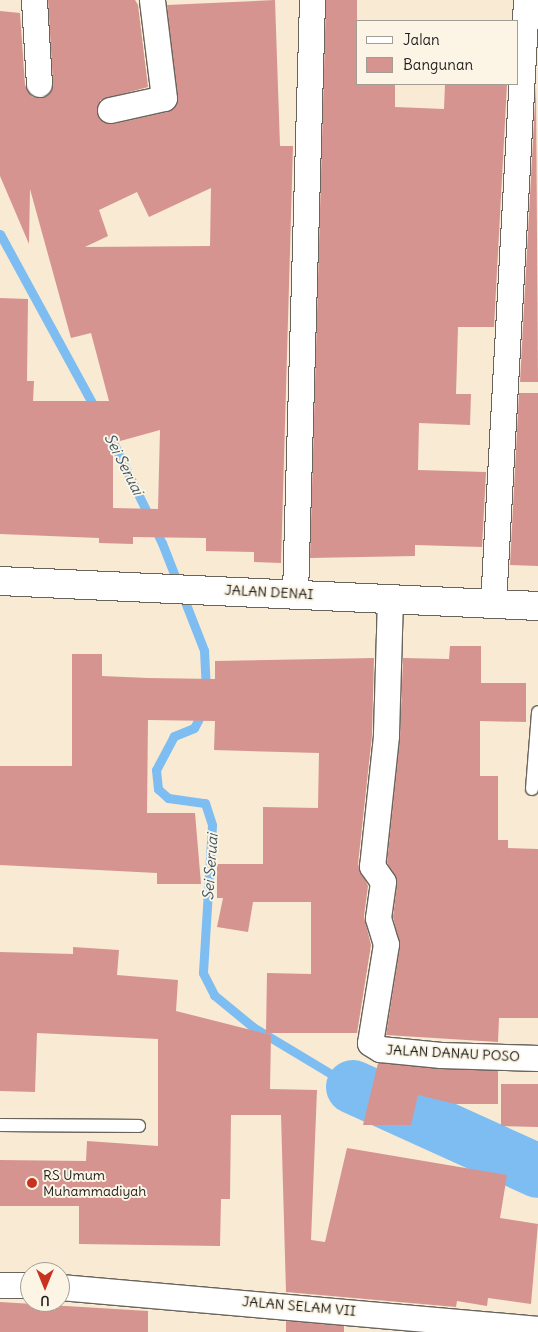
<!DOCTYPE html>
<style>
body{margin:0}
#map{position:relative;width:538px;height:1332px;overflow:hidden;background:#f8ead3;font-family:Delius,sans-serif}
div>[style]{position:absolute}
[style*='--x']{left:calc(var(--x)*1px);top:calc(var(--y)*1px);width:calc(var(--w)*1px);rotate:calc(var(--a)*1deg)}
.stream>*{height:9px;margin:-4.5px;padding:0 4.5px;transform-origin:4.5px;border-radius:4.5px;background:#7dbdf1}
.river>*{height:54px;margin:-27px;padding:0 27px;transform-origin:27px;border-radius:27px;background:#7dbdf1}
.building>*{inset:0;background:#d69491}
.roads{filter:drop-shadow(1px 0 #69645c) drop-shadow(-1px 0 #69645c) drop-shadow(0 1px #69645c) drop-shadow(0 -1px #69645c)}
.service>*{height:12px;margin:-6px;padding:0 6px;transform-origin:6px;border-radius:6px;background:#fff}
.minor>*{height:25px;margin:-12.5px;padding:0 12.5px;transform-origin:12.5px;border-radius:12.5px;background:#fff}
.primary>*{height:28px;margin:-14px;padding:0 14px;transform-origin:14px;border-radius:14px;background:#fff}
.dots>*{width:14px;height:14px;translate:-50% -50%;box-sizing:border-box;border:2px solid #fcf5e5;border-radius:50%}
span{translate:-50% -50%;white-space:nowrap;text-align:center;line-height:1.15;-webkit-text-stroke:4px #fcf5e5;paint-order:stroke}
.street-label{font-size:14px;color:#1c1c1c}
.poi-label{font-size:14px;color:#1c1c1c}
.left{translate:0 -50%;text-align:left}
.water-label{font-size:15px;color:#3e5467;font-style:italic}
.legend{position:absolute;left:356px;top:20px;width:162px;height:65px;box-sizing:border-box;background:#fcf5e5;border:1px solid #a29e95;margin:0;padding:6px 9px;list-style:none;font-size:15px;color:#1c1c1c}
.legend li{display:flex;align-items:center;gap:10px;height:25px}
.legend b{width:25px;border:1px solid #a29e95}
.north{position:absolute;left:20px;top:1262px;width:50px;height:50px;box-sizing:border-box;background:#fcf5e5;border:1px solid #a29e95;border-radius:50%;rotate:180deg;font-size:14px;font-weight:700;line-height:20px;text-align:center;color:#1c1c1c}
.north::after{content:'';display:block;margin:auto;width:18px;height:22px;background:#c8321e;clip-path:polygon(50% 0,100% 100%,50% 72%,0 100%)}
</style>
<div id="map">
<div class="stream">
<div style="--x:0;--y:234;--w:203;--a:61.4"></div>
<div style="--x:109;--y:434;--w:121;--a:64.1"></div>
<div style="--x:162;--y:543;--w:115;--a:68.6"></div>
<div style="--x:204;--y:650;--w:41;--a:87.2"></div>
<div style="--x:203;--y:711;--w:19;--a:118"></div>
<div style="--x:194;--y:728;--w:22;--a:158"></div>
<div style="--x:174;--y:736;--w:38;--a:118"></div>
<div style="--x:156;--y:770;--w:19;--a:84"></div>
<div style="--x:158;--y:789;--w:13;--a:42"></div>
<div style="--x:168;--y:798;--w:37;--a:8"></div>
<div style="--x:205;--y:803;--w:23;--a:72"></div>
<div style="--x:212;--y:825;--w:148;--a:93.5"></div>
<div style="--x:203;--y:973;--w:25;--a:63"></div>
<div style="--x:214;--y:995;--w:50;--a:39.4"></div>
<div style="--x:253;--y:1027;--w:117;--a:31"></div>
</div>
<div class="river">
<div style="--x:353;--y:1087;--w:203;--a:24.4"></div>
</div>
<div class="building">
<div style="clip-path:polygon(evenodd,48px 0,135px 0,138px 5px,148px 87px,100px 100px,99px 119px,113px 124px,167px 112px,177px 104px,167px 5px,275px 0,280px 146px,293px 146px,281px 563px,254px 562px,254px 552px,206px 551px,206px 538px,133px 537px,133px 544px,99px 543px,99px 538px,0 534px,0 298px,28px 299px,27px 381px,34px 381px,33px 401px,109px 401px,91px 333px,71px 338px,30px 189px,29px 244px,0 176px,0 11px,20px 13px,25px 85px,32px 97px,40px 98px,53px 84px,48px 0,211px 188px,210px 246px,85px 247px,108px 236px,99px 210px,137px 192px,149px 217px,211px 188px,48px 0,160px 430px,158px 509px,113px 508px,113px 443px,160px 430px)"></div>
<div style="clip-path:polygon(326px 0,357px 0,357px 84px,395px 84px,395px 107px,444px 109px,445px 84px,507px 84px,494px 327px,458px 327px,456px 394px,471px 394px,470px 425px,419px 423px,418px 470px,486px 472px,482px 547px,415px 545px,415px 556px,310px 558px)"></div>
<div style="clip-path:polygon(536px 84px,538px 382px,520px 382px)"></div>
<div style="clip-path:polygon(519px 393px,538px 393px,538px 566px,510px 565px)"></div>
<div style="clip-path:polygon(450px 646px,481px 646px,481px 683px,526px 683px,526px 722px,480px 721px,480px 776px,498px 776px,498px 840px,508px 840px,508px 848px,538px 849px,538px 1018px,499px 1018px,498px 1042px,386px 1035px,400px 946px,393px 917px,397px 883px,387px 862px,400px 737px,403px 658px,449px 659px)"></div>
<div style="clip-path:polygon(72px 654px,102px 654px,102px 676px,148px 678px,215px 679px,215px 661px,374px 658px,372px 735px,358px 864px,368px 886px,364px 916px,371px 945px,357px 1033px,266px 1033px,267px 973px,311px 974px,311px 902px,253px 902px,248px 932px,217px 927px,223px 898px,217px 898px,217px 864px,263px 864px,263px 807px,318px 808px,319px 753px,214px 750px,215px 721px,148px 720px,147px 813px,195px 813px,201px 884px,157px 884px,157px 873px,0 865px,0 766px,72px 766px)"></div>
<div style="clip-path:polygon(73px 947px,119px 950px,117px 975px,178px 980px,176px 1011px,271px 1035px,270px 1089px,317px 1090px,311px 1240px,325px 1242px,347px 1148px,507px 1175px,500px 1218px,538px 1224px,531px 1304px,488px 1298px,487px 1306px,457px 1301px,456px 1307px,286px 1292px,281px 1115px,231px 1115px,230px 1199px,221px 1199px,220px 1246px,79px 1244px,79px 1206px,0 1206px,0 1160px,86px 1161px,87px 1141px,158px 1146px,158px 1039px,37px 1033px,35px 1092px,0 1091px,0 952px,73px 954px)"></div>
<div style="clip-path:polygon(378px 1063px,498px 1071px,498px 1104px,455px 1104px,418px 1095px,411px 1125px,363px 1125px)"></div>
<div style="clip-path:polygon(501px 1084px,538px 1084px,538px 1127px,501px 1126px)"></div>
<div style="clip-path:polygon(0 1302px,148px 1311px,148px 1332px,0 1332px)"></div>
<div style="clip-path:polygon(286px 1321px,344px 1326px,344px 1332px,286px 1332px)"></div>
</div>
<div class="roads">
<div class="service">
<div style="--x:532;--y:789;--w:77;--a:-85.5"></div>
<div style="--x:0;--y:1125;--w:139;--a:0.4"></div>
</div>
<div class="minor">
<div style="--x:34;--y:0;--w:84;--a:86.6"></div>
<div style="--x:110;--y:110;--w:55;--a:-12.5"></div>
<div style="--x:164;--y:98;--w:99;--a:-97"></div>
<div style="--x:295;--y:594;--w:594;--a:-88.36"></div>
<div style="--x:390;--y:598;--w:138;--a:91.7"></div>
<div style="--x:386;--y:736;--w:131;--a:96.1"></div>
<div style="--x:372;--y:866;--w:19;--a:55"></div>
<div style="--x:383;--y:882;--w:36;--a:98"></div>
<div style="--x:378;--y:918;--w:27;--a:73"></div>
<div style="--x:386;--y:944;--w:100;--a:99.2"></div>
<div style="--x:370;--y:1043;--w:12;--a:31"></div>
<div style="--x:380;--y:1049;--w:61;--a:5.6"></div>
<div style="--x:441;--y:1055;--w:97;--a:1.8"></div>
<div style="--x:493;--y:604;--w:605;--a:-86.87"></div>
<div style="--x:0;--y:1285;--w:30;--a:0"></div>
<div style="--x:60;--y:1287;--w:480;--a:5"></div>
</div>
<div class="primary">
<div style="--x:0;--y:581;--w:539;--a:2.66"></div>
</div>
</div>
<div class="dots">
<div style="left:32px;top:1183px;background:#c8321e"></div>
</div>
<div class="street-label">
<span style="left:269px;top:592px;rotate:3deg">JALAN DENAI</span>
<span style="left:453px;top:1053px;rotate:3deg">JALAN DANAU POSO</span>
<span style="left:299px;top:1306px;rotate:5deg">JALAN SELAM VII</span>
</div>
<div class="poi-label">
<span class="left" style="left:43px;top:1183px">RS Umum<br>Muhammadiyah</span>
</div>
<div class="water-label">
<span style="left:124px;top:464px;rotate:63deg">Sei Seruai</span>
<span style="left:210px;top:867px;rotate:-86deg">Sei Seruai</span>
</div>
<ul class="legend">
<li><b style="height:6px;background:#fff"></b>Jalan</li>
<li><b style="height:14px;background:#d69491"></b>Bangunan</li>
</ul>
<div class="north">U</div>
</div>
